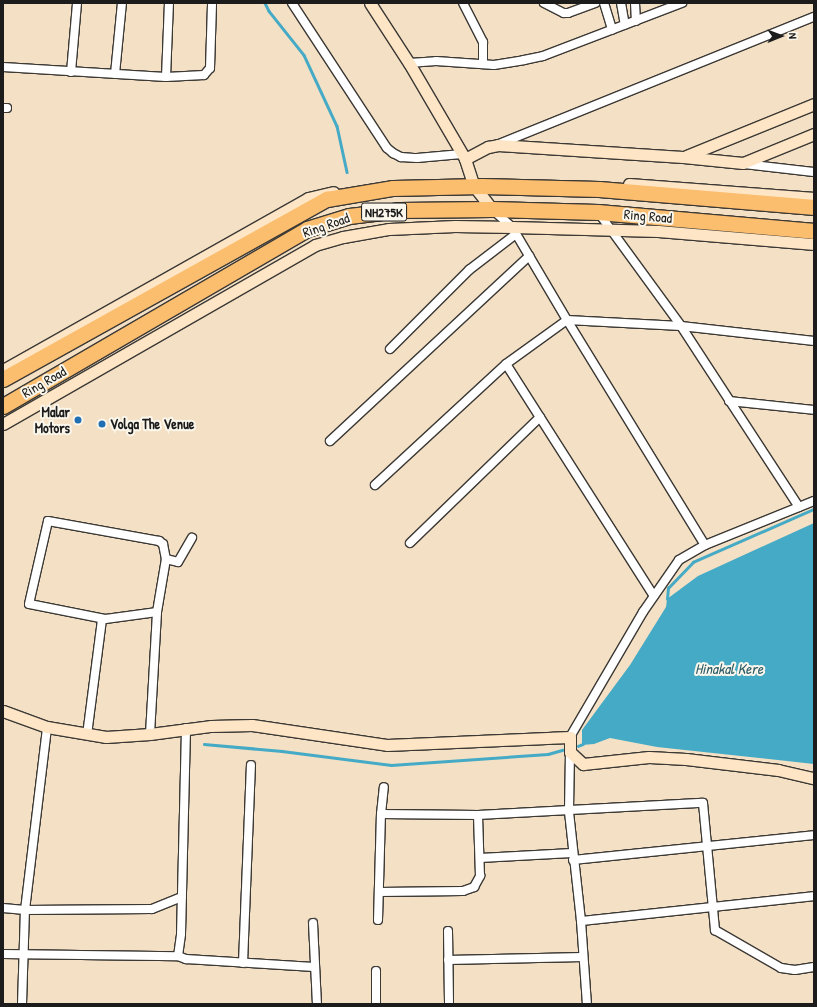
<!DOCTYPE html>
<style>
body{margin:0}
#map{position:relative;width:817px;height:1007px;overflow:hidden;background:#f3e0c5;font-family:"Patrick Hand",sans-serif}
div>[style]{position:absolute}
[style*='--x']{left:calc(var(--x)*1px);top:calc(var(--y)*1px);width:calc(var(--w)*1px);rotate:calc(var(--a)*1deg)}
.water>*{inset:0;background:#45aac5}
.stream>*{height:2.5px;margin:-1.25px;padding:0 1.25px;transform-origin:1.25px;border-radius:1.25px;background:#45aac5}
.roads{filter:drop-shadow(1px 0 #3c3935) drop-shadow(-1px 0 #3c3935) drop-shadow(0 1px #3c3935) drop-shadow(0 -1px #3c3935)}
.street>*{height:8px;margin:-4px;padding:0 4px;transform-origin:4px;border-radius:4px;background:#fff}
.secondary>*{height:11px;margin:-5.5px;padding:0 5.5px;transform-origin:5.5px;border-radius:5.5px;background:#fde5c5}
.highway>*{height:15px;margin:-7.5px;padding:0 7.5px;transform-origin:7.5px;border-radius:7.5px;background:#fbbd6e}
.dots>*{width:11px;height:11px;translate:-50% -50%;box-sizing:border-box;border:2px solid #fbf7ec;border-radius:50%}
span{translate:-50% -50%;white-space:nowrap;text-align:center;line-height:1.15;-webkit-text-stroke:4px #fbf7ec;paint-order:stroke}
.shield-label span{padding:1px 3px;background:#fbf7ec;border:1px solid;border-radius:3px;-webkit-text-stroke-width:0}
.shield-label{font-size:13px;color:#1c1c1c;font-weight:700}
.street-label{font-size:14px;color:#1c1c1c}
.poi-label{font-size:14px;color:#1c1c1c;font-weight:700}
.right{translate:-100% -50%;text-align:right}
.left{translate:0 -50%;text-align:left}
.water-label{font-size:15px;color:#2e5c68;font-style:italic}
.frame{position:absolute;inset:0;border:4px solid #1c1c1c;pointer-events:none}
.north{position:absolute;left:761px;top:16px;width:40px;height:40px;-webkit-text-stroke:3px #fbf7ec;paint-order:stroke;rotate:89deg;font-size:11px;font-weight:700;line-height:16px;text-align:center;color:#1c1c1c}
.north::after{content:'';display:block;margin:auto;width:14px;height:18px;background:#1c1c1c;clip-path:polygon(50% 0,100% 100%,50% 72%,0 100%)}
</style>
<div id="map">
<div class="water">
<div style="clip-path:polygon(814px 523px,814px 764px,657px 747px,610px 738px,594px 744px,582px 745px,582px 730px,630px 665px,666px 607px,667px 599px,698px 576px)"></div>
</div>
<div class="stream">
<div style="--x:265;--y:3;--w:9;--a:63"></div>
<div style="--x:269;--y:11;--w:56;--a:51.5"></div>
<div style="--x:304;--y:55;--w:78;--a:65.1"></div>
<div style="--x:337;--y:126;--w:47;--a:77.7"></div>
<div style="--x:667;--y:599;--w:11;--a:-85"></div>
<div style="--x:668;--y:588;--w:36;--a:-46"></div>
<div style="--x:693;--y:562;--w:132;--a:-23.7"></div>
<div style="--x:204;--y:744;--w:78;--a:5.1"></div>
<div style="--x:282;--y:751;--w:110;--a:7.3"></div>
<div style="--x:391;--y:765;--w:157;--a:-4"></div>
<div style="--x:548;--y:754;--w:15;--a:-16"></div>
<div style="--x:578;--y:746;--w:5;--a:-22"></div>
</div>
<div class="roads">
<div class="street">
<div style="--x:292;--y:3;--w:173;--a:56.8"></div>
<div style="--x:387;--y:148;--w:8;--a:40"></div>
<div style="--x:393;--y:153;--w:9;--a:27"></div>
<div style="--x:401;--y:157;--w:16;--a:4"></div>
<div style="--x:417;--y:158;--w:45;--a:-5.1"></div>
<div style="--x:463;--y:3;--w:44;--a:62.9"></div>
<div style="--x:483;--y:42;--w:22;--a:90"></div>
<div style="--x:544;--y:3;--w:22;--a:27"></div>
<div style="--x:564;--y:13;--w:4;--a:0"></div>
<div style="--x:568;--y:13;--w:29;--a:-20"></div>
<div style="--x:604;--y:3;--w:28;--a:73"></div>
<div style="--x:621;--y:3;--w:22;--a:80"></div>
<div style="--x:635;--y:3;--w:18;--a:87"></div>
<div style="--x:409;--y:63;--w:27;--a:-4"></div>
<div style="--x:436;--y:61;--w:58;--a:3.9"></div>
<div style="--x:494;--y:65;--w:30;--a:-9"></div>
<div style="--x:524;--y:60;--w:19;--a:-12"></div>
<div style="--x:543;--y:56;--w:149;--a:-20.9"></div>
<div style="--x:3;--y:67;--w:163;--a:3.5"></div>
<div style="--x:166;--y:77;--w:38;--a:-3"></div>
<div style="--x:204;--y:75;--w:9;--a:-49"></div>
<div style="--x:210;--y:68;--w:65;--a:-88.2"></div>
<div style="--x:71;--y:72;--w:69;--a:-85"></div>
<div style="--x:115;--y:74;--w:71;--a:-84.4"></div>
<div style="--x:166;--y:77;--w:74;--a:-87.7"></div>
<div style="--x:3;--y:108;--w:4;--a:0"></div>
<div style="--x:499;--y:144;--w:340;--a:-22"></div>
<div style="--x:744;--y:164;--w:70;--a:6.5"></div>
<div style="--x:493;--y:210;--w:25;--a:42"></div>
<div style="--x:512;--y:227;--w:108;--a:59.4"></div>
<div style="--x:567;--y:320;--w:264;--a:58.5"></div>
<div style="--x:705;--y:545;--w:118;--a:-22"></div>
<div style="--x:598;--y:212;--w:141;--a:53.9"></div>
<div style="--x:681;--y:326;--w:216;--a:56.9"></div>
<div style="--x:390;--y:349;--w:112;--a:-45"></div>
<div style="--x:469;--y:270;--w:59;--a:-37.5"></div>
<div style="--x:506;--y:364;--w:275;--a:57.5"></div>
<div style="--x:729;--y:401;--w:85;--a:6"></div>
<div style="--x:330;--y:441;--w:272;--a:-42.9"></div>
<div style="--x:375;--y:485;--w:178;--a:-42.7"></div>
<div style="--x:506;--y:364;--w:75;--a:-35.8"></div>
<div style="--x:567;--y:320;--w:114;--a:3"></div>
<div style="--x:681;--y:326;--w:134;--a:6.4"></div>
<div style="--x:410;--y:543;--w:181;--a:-44.1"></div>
<div style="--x:157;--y:612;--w:52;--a:172.3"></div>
<div style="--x:105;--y:619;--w:77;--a:-168.8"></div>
<div style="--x:29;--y:604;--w:85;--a:-77.1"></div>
<div style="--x:48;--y:521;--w:113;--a:10.2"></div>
<div style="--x:159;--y:541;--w:5;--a:37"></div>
<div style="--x:163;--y:544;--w:15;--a:79"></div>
<div style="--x:150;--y:734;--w:122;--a:-86.7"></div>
<div style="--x:157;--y:612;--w:54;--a:-80.4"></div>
<div style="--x:166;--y:559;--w:12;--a:14"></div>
<div style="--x:178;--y:562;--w:28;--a:-60"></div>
<div style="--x:87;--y:735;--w:117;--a:-82.6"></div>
<div style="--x:570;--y:737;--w:145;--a:-59.7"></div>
<div style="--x:643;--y:612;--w:63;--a:-55.3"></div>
<div style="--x:679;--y:560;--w:30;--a:-30"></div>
<div style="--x:570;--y:752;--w:60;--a:91"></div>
<div style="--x:569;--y:812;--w:110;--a:83.7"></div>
<div style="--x:581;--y:921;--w:83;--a:85.9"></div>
<div style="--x:381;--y:814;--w:97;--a:0.6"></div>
<div style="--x:478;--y:815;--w:225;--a:-3.1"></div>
<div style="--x:703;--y:803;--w:128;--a:84.6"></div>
<div style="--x:715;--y:930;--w:76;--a:29.9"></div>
<div style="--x:781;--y:968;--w:14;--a:8"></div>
<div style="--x:795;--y:970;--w:19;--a:-9"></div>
<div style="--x:480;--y:858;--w:92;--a:-3.1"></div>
<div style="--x:573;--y:860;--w:242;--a:-5.9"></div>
<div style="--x:379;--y:892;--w:84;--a:-0.7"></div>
<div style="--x:463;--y:891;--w:12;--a:-20"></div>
<div style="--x:474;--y:887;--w:13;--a:-61"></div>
<div style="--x:480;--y:876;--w:61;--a:-91.9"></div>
<div style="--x:3;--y:908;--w:22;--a:5"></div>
<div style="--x:25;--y:910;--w:127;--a:-0.5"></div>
<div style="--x:152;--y:909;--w:32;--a:-22"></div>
<div style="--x:378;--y:920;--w:106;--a:-88.4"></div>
<div style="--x:381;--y:814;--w:27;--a:-84"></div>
<div style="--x:581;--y:921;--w:234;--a:-6.1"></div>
<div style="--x:313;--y:923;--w:81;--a:87.2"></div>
<div style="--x:448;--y:931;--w:73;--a:89.2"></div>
<div style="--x:3;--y:954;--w:175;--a:0.7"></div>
<div style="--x:178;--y:956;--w:22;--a:-82"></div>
<div style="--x:181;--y:934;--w:206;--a:-88.6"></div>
<div style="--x:178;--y:956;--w:9;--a:21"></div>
<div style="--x:186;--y:959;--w:128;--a:3.6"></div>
<div style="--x:448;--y:960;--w:135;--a:-1.3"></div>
<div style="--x:243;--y:963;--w:198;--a:-87.7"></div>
<div style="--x:376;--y:971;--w:33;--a:90"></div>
<div style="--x:22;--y:1004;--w:94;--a:-88.2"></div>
<div style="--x:25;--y:910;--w:184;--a:-83.1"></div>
</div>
<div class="secondary">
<div style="--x:370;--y:3;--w:72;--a:57"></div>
<div style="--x:409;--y:63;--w:111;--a:59.7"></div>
<div style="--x:465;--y:159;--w:28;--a:72"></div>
<div style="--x:474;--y:186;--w:29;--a:52"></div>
<div style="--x:686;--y:156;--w:138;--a:-22.1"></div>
<div style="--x:465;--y:159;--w:26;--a:-28"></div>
<div style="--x:488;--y:147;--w:10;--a:-11"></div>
<div style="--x:498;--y:145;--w:185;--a:3.7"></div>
<div style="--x:683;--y:157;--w:60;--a:5.7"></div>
<div style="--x:743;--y:163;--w:77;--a:-22.2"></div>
<div style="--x:629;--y:184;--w:186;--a:4.3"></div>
<div style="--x:3;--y:370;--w:350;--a:-29.4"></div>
<div style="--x:308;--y:198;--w:26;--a:-13"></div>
<div style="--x:3;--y:424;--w:360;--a:-29.8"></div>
<div style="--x:315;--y:245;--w:29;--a:-16"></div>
<div style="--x:343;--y:237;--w:47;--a:-9.9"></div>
<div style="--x:389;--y:229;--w:66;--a:-2.6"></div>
<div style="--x:455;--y:226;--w:57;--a:1"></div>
<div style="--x:512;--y:227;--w:146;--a:1.6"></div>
<div style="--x:658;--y:231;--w:157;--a:4.8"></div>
<div style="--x:3;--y:711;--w:47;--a:20"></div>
<div style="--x:47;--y:727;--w:60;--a:9.6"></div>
<div style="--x:106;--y:737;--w:44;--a:-3.9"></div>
<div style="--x:150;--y:734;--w:62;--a:-7.5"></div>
<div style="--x:211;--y:726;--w:41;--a:-1.4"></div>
<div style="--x:252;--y:725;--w:136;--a:8.4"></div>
<div style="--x:387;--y:745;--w:183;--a:-2.5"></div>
<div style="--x:570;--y:737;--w:15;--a:90"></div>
<div style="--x:570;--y:752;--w:18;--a:43"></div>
<div style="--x:583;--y:764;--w:66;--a:-6.1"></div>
<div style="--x:649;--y:757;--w:37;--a:3"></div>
<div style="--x:686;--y:759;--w:93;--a:6.8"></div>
<div style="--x:778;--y:770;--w:37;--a:13"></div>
</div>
<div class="highway">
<div style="--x:3;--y:379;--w:371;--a:-29.1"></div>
<div style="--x:327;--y:199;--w:67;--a:-9.5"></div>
<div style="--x:393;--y:188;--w:89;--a:-1.3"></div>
<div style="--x:482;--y:186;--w:117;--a:1.5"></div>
<div style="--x:599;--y:189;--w:216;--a:4.8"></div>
<div style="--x:3;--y:406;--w:352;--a:-30.2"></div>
<div style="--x:307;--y:229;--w:44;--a:-17.2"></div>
<div style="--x:349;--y:216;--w:50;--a:-6.8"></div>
<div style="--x:399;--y:210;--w:93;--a:-0.6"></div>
<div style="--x:492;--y:209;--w:106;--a:1.6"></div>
<div style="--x:598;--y:212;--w:217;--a:5"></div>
</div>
</div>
<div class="dots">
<div style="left:78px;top:420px;background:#1f6fb2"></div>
<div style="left:102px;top:424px;background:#1f6fb2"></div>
</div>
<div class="shield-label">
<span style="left:384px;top:212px">NH275K</span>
</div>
<div class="street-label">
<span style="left:648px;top:216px;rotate:5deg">Ring Road</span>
<span style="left:326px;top:225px;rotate:-19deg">Ring Road</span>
<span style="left:44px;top:382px;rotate:-30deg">Ring Road</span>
</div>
<div class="poi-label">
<span class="right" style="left:70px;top:420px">Malar<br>Motors</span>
<span class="left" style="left:110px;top:424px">Volga The Venue</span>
</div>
<div class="water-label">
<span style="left:729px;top:669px">Hinakal Kere</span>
</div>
<div class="frame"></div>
<div class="north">N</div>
</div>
